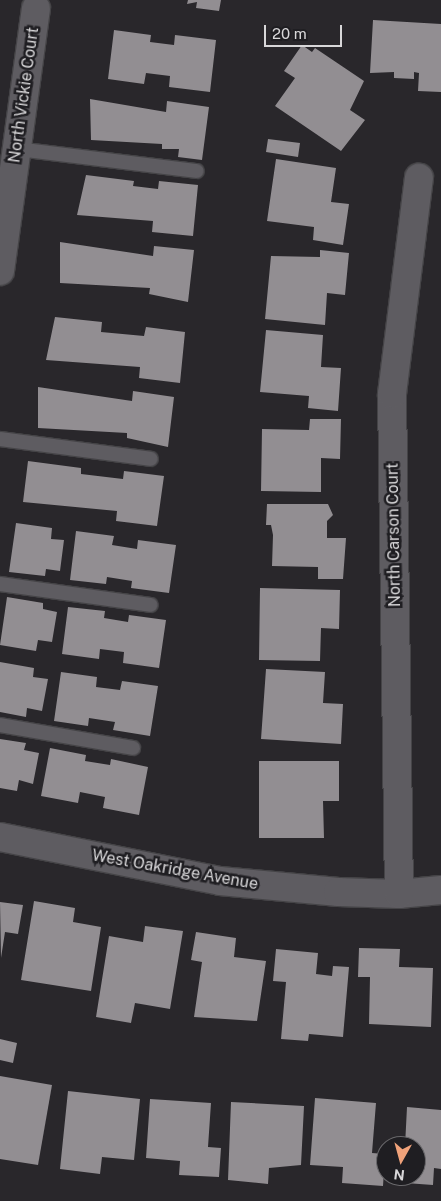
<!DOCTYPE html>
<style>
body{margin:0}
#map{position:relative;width:441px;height:1201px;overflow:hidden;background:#29272b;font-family:"Public Sans",sans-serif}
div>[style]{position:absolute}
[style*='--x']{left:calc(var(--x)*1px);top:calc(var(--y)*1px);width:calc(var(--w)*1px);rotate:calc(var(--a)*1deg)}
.building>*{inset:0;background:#928e92}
.roads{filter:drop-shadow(1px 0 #454447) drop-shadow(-1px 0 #454447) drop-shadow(0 1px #454447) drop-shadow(0 -1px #454447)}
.lane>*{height:14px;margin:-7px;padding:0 7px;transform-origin:7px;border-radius:7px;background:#5e5c61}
.street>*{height:28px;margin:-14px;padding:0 14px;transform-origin:14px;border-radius:14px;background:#5e5c61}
span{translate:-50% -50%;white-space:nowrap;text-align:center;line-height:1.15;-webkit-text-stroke:5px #1f1e22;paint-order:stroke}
.street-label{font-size:16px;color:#d8d7d9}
.north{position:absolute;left:376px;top:1136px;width:50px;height:50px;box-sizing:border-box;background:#1f1e22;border:1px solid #69686b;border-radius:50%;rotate:187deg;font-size:14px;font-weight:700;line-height:20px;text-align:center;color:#d8d7d9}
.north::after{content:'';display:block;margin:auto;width:18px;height:22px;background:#f0a27a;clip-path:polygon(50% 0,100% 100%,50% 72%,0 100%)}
.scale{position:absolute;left:264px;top:25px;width:78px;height:22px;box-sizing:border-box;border:2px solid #d8d7d9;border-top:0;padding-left:6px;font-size:15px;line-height:18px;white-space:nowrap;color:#d8d7d9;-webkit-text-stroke:4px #1f1e22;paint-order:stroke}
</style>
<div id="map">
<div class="building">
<div style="clip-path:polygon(188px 0,221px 0,219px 11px,196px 8px,197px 2px,187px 4px)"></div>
<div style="clip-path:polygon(373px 20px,441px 24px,441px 92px,418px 91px,419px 73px,414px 72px,414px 79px,394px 78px,394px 72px,370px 73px)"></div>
<div style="clip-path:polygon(114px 30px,151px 35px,150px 42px,174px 45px,175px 35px,216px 40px,210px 92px,169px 87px,170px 76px,146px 73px,144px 84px,108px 79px)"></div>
<div style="clip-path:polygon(302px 45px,312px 52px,315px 48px,364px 81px,350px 110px,365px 120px,341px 151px,275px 106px,295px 78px,284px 71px)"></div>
<div style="clip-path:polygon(90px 99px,166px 112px,167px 101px,209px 107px,202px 160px,178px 157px,179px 149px,162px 149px,162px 144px,91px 140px)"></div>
<div style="clip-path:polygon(268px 139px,300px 143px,298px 157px,266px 152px)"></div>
<div style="clip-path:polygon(276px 159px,336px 168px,331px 202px,349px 204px,343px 245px,313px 240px,314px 227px,267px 221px)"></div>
<div style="clip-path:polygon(86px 175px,134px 181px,133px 186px,158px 189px,159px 181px,198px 185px,193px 236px,152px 232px,153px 221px,77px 215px)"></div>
<div style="clip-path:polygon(60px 242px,153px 256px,154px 246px,194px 250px,188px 302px,149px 294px,150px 288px,60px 283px)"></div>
<div style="clip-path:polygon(320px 250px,349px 253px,345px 295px,327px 293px,325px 325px,265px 319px,271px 256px,320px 257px)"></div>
<div style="clip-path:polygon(55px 317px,102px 322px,101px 332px,144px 336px,146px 327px,185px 332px,180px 383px,139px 378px,140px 367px,46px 360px)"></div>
<div style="clip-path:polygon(266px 330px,323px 335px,321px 367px,341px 368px,338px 411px,308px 408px,309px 396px,260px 392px)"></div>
<div style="clip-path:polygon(38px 387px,132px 401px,133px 391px,174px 397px,168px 447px,127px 438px,127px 433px,38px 428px)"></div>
<div style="clip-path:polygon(310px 419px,341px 419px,340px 459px,321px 458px,321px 492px,261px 491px,262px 429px,309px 430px)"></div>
<div style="clip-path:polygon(28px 461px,81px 468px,81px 474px,123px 479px,124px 471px,164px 476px,157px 526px,116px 521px,117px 511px,23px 502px)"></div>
<div style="clip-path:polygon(267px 504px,328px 504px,333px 515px,327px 521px,327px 538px,346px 538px,343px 579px,318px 579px,318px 567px,272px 566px,273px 535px,271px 525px,266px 525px)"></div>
<div style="clip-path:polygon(16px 523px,52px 528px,51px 539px,64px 540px,60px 571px,46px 569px,45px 576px,9px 572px)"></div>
<div style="clip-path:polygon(76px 531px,114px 536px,112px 545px,137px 549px,138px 540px,176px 545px,169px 593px,131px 588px,132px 581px,107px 577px,106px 584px,70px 580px)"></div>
<div style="clip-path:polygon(260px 588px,340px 590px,339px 629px,321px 628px,320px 661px,259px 660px)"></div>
<div style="clip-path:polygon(7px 597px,43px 603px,43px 609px,57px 612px,52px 642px,38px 640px,36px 651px,0 645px)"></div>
<div style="clip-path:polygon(68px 607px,105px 611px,104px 618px,128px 622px,129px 615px,166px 620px,159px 668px,123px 663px,124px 652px,100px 649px,99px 659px,62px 654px)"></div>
<div style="clip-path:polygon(0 662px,34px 668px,33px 677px,48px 679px,42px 711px,27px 708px,26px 717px,0 712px)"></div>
<div style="clip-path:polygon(266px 669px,325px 672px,323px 703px,343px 704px,341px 744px,261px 739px)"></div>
<div style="clip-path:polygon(61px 672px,97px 677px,96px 687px,120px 690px,122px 681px,158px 686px,150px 736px,113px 730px,115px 722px,89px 718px,88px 726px,54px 721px)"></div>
<div style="clip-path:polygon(0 739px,26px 743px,24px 750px,39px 753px,33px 784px,19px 780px,17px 791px,0 788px)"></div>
<div style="clip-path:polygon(50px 748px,86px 755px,85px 761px,110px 765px,111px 759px,148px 767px,139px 815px,103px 808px,105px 797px,80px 792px,78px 803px,41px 796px)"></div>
<div style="clip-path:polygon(259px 761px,339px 761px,339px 801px,323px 801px,324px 838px,259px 838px)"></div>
<div style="clip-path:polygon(34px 901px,75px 908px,73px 922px,101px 927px,91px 991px,21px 980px)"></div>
<div style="clip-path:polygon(0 902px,23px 905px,18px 934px,5px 932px,1px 958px)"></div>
<div style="clip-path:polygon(145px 926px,183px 931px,170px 1009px,135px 1003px,131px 1023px,96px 1017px,109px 936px,143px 942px)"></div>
<div style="clip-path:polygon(196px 932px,236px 938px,234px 957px,266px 961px,257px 1021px,194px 1017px,202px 962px,191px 960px)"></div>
<div style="clip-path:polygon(359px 948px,400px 949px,399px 967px,433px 968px,431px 1027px,369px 1024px,370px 977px,358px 977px)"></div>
<div style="clip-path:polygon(276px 949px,318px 953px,316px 974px,332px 976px,333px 966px,349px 967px,343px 1037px,309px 1034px,308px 1041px,281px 1039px,286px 982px,273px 981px)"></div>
<div style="clip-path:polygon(0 1039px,17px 1043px,13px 1063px,0 1060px)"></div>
<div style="clip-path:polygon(0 1076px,52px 1085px,38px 1165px,0 1159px)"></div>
<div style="clip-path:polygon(68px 1091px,140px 1099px,134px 1160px,102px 1157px,100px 1174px,60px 1169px)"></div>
<div style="clip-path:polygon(315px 1098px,376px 1103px,372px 1153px,385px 1154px,383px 1186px,342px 1183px,343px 1167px,310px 1165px)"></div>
<div style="clip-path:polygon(150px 1099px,211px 1103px,208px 1147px,221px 1148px,219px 1177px,179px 1175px,180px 1161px,146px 1158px)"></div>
<div style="clip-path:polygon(231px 1102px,304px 1106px,301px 1165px,269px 1168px,268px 1184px,228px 1180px)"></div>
<div style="clip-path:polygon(407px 1107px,441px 1110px,441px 1169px,434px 1168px,433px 1185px,392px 1182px,392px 1176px,416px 1176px,416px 1146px,405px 1146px)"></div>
</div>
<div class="roads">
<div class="lane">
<div style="--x:17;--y:149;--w:181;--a:7"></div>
<div style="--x:0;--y:439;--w:152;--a:7.5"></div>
<div style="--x:0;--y:584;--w:152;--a:7.9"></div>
<div style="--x:0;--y:725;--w:135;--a:9.8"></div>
</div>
<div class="street">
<div style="--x:0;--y:271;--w:265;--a:-82.2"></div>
<div style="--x:0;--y:837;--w:224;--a:11.3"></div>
<div style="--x:220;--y:881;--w:119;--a:5.3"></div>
<div style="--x:338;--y:892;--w:61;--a:1.9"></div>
<div style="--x:399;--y:894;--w:42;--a:-5.4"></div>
<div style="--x:399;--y:894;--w:500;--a:-90.8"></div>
<div style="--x:392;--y:394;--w:218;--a:-82.9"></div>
</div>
</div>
<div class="street-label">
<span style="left:24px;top:95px;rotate:-82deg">North Vickie Court</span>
<span style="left:394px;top:535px;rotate:-91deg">North Carson Court</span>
<span style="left:175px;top:870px;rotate:10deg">West Oakridge Avenue</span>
</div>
<div class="north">N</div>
<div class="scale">20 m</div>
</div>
